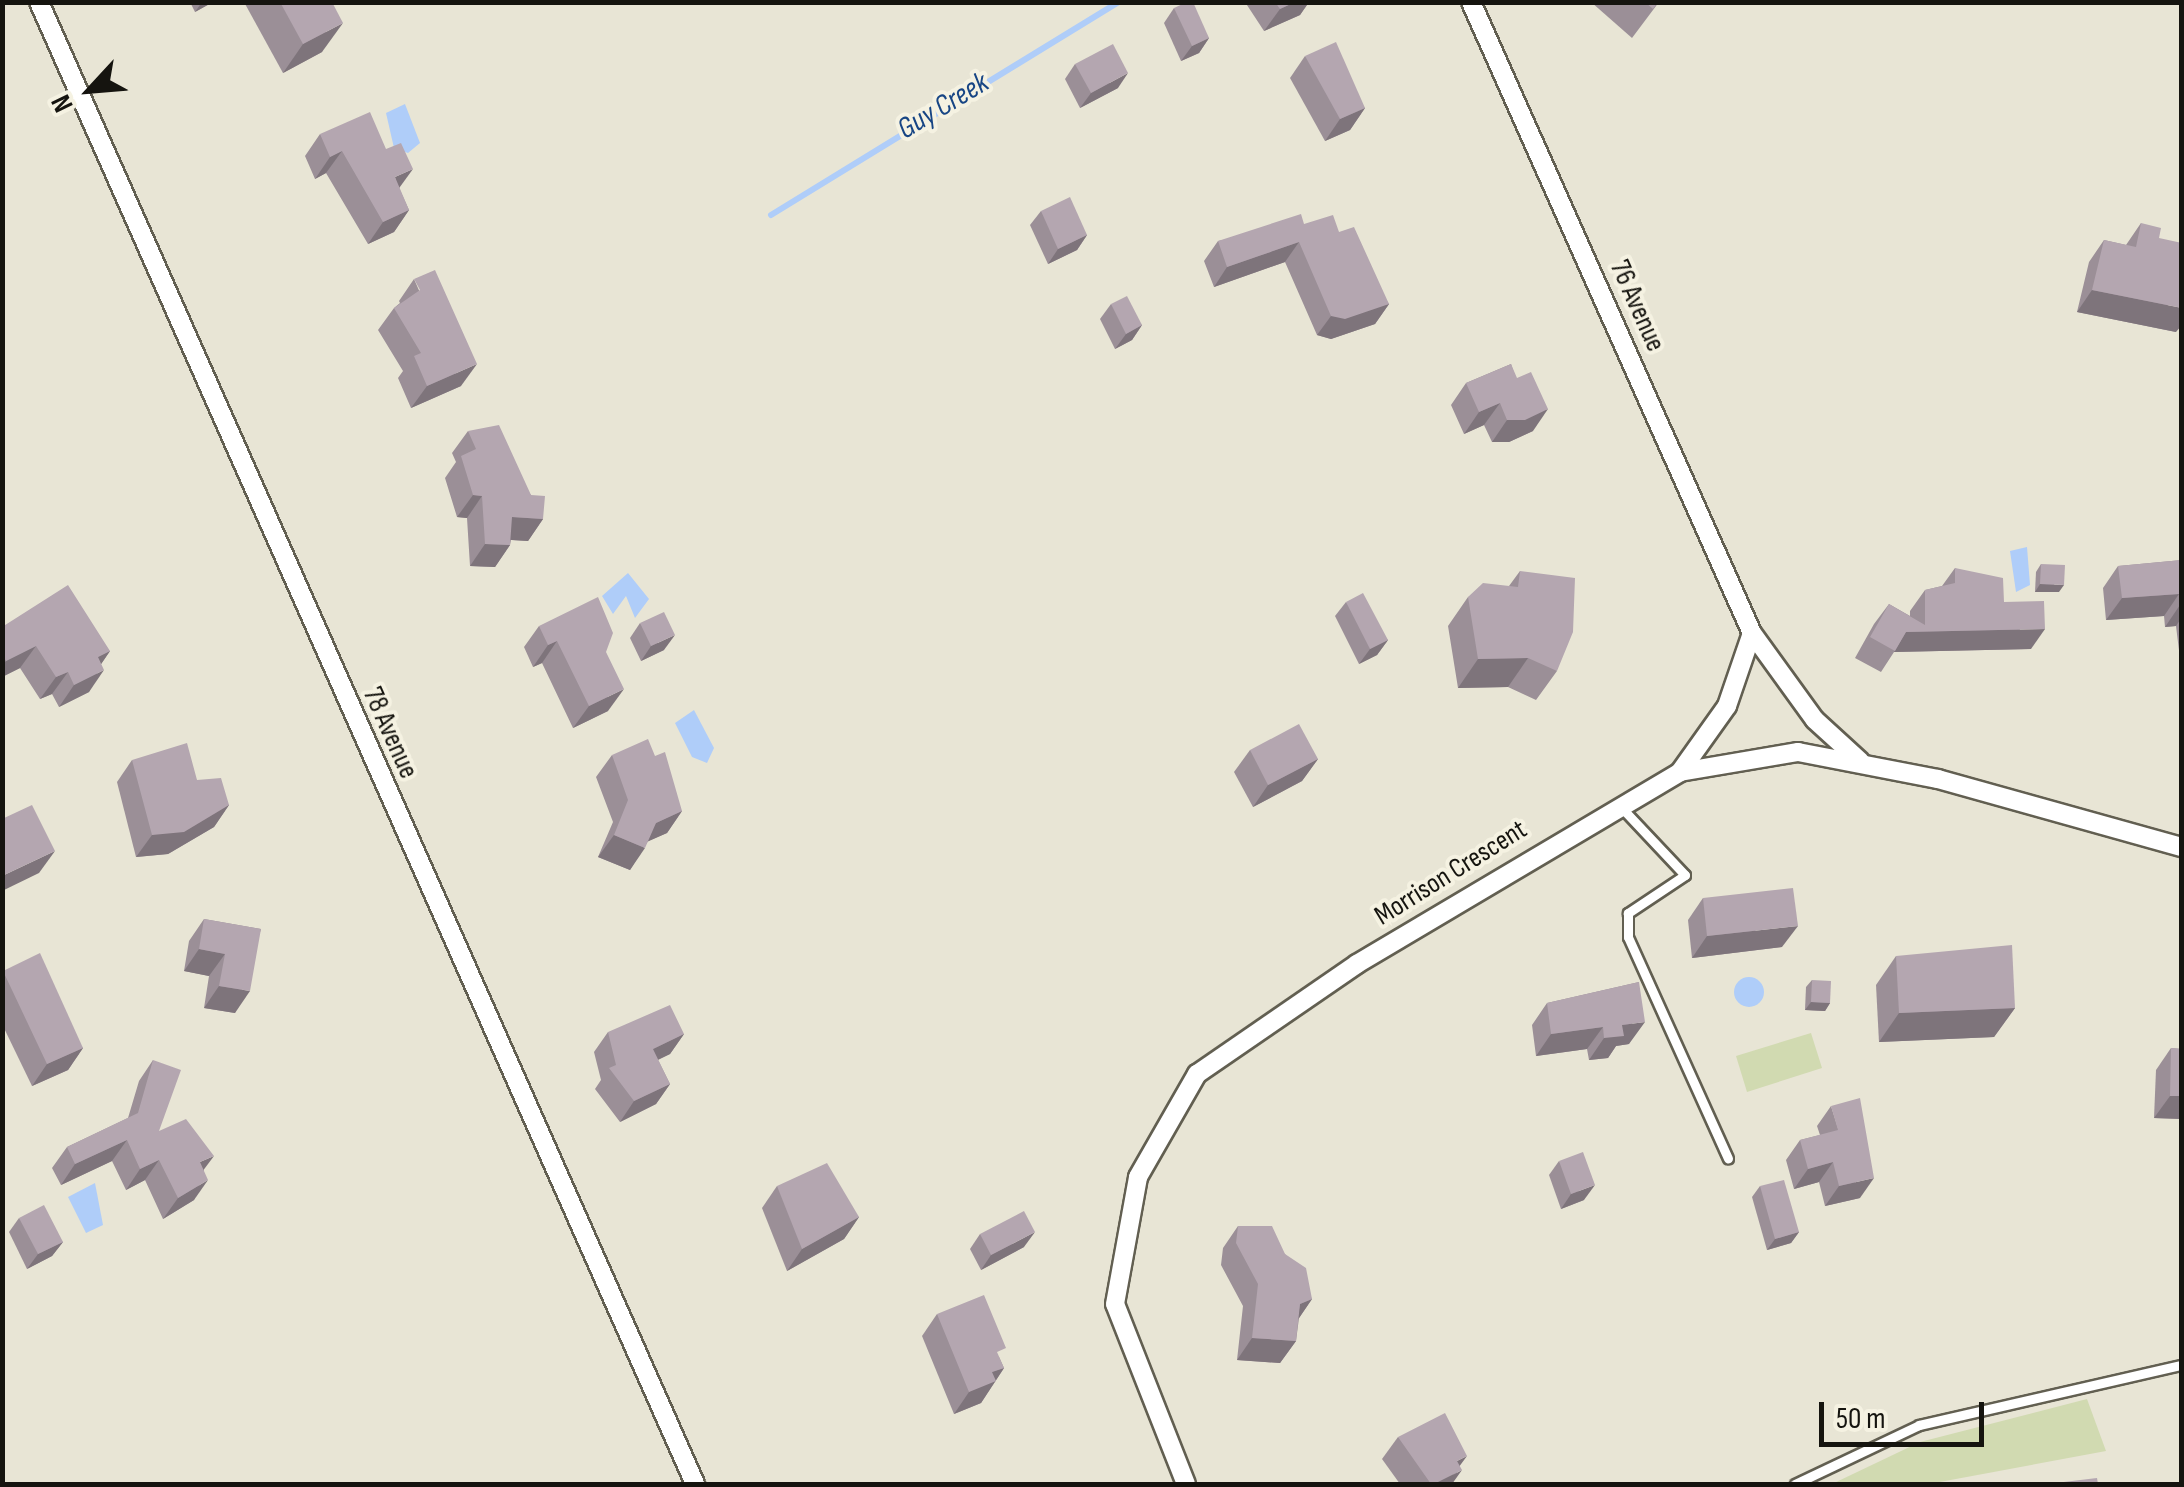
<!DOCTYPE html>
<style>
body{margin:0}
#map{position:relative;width:2184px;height:1487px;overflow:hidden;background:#e8e5d5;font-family:"Sofia Sans Condensed",sans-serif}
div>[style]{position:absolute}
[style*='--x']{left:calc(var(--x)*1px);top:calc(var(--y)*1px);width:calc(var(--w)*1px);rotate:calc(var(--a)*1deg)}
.green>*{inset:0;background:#d1dab1}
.water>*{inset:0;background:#afcdf9}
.round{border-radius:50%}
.stream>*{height:6px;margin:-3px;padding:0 3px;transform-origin:3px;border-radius:3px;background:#afcdf9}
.roads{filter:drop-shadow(2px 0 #625f51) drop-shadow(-2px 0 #625f51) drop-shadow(0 2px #625f51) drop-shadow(0 -2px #625f51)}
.service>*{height:9px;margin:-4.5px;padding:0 4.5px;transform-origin:4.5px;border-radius:4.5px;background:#fff}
.minor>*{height:18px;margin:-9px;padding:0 9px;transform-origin:9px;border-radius:9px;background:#fff}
.wall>*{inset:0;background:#9b8f97}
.shaded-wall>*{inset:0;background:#7e747b}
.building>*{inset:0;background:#b4a6b0}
span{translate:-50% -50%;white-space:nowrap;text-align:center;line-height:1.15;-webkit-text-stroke:8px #f5f2e2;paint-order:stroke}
.street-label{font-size:28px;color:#15140f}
.water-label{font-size:30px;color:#174584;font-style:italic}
.frame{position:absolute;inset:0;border:5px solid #15140f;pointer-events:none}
.north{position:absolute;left:40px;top:40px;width:100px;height:100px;-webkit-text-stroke:8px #f5f2e2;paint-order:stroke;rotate:244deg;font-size:28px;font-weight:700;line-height:40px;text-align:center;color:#15140f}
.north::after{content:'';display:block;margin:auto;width:35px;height:45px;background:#15140f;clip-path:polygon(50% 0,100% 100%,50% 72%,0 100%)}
.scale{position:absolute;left:1819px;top:1402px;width:165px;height:45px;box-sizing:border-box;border:5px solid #15140f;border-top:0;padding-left:12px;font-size:30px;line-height:35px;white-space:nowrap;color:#15140f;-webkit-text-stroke:8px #f5f2e2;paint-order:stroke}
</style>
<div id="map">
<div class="green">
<div style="clip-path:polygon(1811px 1033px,1822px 1068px,1747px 1092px,1736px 1056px)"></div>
<div style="clip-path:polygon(2087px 1399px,2106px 1451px,1929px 1484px,1832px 1484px,1920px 1442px)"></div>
</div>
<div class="water">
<div style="clip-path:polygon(405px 104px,420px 143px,408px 153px,394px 148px,386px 113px)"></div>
<div style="clip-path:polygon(2027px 547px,2030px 585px,2016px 592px,2010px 551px)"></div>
<div style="clip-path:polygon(628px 573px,649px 599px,635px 618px,626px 596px,613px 614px,602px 596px)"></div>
<div style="clip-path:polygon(694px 710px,714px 748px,707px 763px,692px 757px,675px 723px)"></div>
<div class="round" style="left:1734px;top:977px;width:30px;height:30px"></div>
<div style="clip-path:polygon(95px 1183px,103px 1225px,86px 1233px,68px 1197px)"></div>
</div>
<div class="stream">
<div style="--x:771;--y:215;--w:407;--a:-31.5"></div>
</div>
<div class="roads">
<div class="service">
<div style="--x:1619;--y:805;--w:96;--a:46.7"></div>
<div style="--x:1685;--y:875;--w:69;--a:146.3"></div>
<div style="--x:1628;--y:913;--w:24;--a:90"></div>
<div style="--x:1628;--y:937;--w:243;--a:65.7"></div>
<div style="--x:1795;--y:1484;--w:137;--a:-25.4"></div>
<div style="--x:1919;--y:1425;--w:270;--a:-12.9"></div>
</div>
<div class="minor">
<div style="--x:39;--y:2;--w:1621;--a:66.12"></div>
<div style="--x:1471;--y:2;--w:691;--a:66"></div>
<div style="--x:1752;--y:633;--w:107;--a:54.1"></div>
<div style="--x:1815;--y:720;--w:61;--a:42.3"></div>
<div style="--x:1680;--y:772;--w:81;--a:-54.5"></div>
<div style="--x:1727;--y:706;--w:77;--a:-71.1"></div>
<div style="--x:1186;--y:1484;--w:193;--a:-111.5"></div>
<div style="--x:1115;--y:1304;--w:129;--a:-79.7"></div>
<div style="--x:1138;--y:1177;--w:119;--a:-60.2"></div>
<div style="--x:1197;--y:1074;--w:194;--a:-34.5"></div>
<div style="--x:1357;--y:964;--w:376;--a:-30.7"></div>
<div style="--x:1680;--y:772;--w:120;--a:-9.6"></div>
<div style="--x:1798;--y:752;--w:143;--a:10.9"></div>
<div style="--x:1938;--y:779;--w:253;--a:15.6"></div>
</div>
</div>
<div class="wall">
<div style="clip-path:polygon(190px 2px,213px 2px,195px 12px)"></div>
<div style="clip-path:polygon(244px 2px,332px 2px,322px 52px,283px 73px)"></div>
<div style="clip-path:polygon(1245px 2px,1309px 2px,1300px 15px,1264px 31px)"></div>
<div style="clip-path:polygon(1591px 2px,1659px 2px,1632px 38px)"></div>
<div style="clip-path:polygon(1174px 8px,1209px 38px,1199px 53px,1181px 61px,1164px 23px)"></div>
<div style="clip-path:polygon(1305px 56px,1365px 108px,1350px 130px,1325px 141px,1290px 78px)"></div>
<div style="clip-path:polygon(1075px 64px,1118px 88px,1080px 108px,1065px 79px)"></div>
<div style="clip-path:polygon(320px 134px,399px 188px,409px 210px,394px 232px,368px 244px,326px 173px,315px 179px,305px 156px)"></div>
<div style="clip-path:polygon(1041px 211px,1087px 235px,1077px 250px,1048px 264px,1030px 225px)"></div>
<div style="clip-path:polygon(2141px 223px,2176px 332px,2077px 312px,2089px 262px,2104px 240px,2126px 245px)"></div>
<div style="clip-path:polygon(1304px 224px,1339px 232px,1389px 304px,1375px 324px,1331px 339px,1317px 335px,1285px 262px,1214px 287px,1204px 261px,1218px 241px)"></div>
<div style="clip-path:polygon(414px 279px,461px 386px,411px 408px,398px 378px,403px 371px,378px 330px,394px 308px,400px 303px,399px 301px)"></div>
<div style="clip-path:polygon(1111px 304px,1142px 325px,1132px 340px,1115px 349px,1100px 319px)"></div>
<div style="clip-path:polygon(1511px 364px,1533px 431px,1509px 442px,1492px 442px,1484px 425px,1464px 434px,1451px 405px,1466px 383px)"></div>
<div style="clip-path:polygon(468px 431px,531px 495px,543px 519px,528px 541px,511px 540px,510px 545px,495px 567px,470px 566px,467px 518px,457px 517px,445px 478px,456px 462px,452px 453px)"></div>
<div style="clip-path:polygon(2182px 560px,2182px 675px,2176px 626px,2165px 627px,2164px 616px,2106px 620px,2103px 588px,2118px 566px)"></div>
<div style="clip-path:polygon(2041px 564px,2059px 592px,2035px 592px,2036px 572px)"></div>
<div style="clip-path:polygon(1955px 568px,2004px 602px,2031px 649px,1894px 652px,1881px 672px,1855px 658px,1874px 624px,1889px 604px,1910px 616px,1910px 611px,1925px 590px,1942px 586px)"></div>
<div style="clip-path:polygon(1520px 571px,1557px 671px,1536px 700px,1508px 687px,1458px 688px,1448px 626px,1468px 597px,1509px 586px)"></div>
<div style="clip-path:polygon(1346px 602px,1388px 640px,1377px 655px,1359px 664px,1335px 616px)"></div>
<div style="clip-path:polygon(640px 623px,664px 650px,641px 661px,630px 638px)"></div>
<div style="clip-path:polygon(539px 626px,606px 652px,608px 711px,573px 728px,542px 663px,533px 667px,524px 647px)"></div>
<div style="clip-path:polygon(2px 627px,110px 651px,101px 664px,89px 692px,59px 707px,52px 694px,40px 699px,20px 668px,2px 677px)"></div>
<div style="clip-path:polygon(1250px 750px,1318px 759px,1302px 781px,1253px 807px,1234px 772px)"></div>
<div style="clip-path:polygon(612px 755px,682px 811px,667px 833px,648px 841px,630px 870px,598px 857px,613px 822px,596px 777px)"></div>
<div style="clip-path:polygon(132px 760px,197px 780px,229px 805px,214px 827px,168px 854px,136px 857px,117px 782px)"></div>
<div style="clip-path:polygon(1703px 898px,1782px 947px,1692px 958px,1688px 920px)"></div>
<div style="clip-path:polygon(204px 919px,261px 929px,235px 1013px,204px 1008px,209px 976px,184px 971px,189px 941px)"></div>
<div style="clip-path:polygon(1896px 956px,2015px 1008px,1994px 1037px,1879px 1042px,1876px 985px)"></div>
<div style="clip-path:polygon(3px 971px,83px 1048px,68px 1070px,32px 1086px,2px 1024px)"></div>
<div style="clip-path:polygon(1812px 980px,1830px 1003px,1825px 1011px,1805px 1010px,1806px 987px)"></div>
<div style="clip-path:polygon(1639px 982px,1629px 1044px,1616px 1046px,1608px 1058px,1589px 1060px,1587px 1049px,1536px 1056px,1532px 1025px,1547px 1003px)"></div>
<div style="clip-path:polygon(608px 1032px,684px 1034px,670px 1054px,658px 1060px,670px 1084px,656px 1104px,620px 1122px,595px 1089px,601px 1080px,594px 1052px)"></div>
<div style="clip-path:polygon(2171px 1048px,2182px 1049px,2182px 1119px,2154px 1118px,2156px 1070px)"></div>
<div style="clip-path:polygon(153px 1060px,159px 1131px,204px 1170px,194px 1200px,163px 1219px,145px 1180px,126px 1190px,112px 1161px,61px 1185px,52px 1168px,67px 1147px,128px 1118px,139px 1081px)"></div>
<div style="clip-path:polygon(1831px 1106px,1860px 1198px,1825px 1206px,1819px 1182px,1794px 1189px,1786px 1160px,1800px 1140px,1820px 1135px,1817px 1126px)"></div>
<div style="clip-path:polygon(1559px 1161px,1584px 1200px,1561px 1209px,1549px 1175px)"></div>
<div style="clip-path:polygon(777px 1186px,859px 1217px,844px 1239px,787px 1271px,762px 1208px)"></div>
<div style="clip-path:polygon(1760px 1186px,1799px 1232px,1791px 1243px,1767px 1250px,1752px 1197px)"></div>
<div style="clip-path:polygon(19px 1218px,63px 1242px,52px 1256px,27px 1269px,9px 1232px)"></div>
<div style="clip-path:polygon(1238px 1226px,1285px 1254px,1312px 1299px,1299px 1318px,1296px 1341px,1280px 1363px,1237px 1360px,1243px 1306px,1221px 1265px,1223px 1248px)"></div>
<div style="clip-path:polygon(980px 1234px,1024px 1247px,981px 1270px,970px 1249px)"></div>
<div style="clip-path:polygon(937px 1314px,999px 1357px,1004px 1368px,981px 1403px,954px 1414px,922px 1336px)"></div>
<div style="clip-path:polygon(1398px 1437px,1460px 1466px,1452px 1484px,1400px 1484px,1382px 1459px)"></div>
</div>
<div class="shaded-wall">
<div style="clip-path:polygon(202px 2px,213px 2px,195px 12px)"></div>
<div style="clip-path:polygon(1295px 2px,1309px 2px,1300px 15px,1264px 31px,1280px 9px)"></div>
<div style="clip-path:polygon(343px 23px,322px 52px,283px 73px,303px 44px)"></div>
<div style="clip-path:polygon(1209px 38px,1199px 53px,1181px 61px,1192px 46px)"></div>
<div style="clip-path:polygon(1128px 73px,1118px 88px,1080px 108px,1091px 93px)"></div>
<div style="clip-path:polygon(1365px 108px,1350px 130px,1325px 141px,1340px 119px)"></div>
<div style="clip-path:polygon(342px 151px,326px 173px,315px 179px,330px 157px)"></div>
<div style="clip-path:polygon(413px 169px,397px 191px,395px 177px)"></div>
<div style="clip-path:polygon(409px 210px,394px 232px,368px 244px,383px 222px)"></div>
<div style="clip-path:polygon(1087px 235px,1077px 250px,1048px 264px,1058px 249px)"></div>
<div style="clip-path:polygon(1299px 242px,1285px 262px,1214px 287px,1227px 267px)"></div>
<div style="clip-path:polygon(2092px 290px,2182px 308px,2182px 325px,2176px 332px,2077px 312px)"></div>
<div style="clip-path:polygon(1389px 304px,1375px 324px,1331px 339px,1317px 335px,1331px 316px)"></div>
<div style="clip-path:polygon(1142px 325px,1132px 340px,1115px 349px,1126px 334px)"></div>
<div style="clip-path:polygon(477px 364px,461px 386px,411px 408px,427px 386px)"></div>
<div style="clip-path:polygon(1500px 403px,1484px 425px,1464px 434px,1479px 412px)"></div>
<div style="clip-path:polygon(1548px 409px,1533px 431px,1509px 442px,1492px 442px,1507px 420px)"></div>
<div style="clip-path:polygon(473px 495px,482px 496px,467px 518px,457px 517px)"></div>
<div style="clip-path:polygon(512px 517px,543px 519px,528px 541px,497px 539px)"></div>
<div style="clip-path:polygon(485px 544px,510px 545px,495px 567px,470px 566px)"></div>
<div style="clip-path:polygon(2040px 584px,2064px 585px,2059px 592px,2035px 592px)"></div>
<div style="clip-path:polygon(2179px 594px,2164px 616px,2106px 620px,2122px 598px)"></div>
<div style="clip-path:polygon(2180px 605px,2182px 617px,2176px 626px,2165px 627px)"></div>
<div style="clip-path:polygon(2045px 629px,2031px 649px,1894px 652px,1906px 632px)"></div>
<div style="clip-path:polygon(675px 635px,664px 650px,641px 661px,651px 646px)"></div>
<div style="clip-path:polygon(1388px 640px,1377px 655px,1359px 664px,1370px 649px)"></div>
<div style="clip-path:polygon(557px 641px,542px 663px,533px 667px,548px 645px)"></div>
<div style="clip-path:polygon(36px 646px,20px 668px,2px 677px,2px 666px,6px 661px)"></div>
<div style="clip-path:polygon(110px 651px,95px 673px,98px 657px)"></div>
<div style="clip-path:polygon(1528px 658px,1508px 687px,1458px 688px,1478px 659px)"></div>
<div style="clip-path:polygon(104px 670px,89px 692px,59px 707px,74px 685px)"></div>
<div style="clip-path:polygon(68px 672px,52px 694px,40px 699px,56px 677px)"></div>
<div style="clip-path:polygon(624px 689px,608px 711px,573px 728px,589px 706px)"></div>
<div style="clip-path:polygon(1318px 759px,1302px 781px,1253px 807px,1268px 785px)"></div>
<div style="clip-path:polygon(229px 805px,214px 827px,168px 854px,136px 857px,152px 835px)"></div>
<div style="clip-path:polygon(682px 811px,667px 833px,640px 845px,656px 823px)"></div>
<div style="clip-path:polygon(614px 835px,645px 848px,630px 870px,598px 857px)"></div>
<div style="clip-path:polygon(55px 851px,39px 873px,2px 891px,2px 876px)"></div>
<div style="clip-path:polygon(1798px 926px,1782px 947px,1692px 958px,1707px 936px)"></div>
<div style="clip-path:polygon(199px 949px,225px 954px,209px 976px,184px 971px)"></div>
<div style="clip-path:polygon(219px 986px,250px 991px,235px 1013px,204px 1008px)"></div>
<div style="clip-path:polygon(1811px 1002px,1830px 1003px,1825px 1011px,1805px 1010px)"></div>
<div style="clip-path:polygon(2015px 1008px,1994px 1037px,1879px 1042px,1899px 1013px)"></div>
<div style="clip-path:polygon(1645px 1022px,1629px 1044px,1616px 1046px,1608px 1058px,1589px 1060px,1604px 1038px,1622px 1025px)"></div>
<div style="clip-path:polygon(1603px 1027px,1587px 1049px,1536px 1056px,1551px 1034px)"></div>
<div style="clip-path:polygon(684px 1034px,670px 1054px,638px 1069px,653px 1049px)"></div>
<div style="clip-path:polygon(83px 1048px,68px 1070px,32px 1086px,47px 1064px)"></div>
<div style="clip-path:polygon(670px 1084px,656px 1104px,620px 1122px,634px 1101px)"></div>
<div style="clip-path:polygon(2170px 1096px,2182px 1096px,2182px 1119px,2154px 1118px)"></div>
<div style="clip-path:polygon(127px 1140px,112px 1161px,61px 1185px,75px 1164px)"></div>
<div style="clip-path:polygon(214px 1156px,199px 1176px,200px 1162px)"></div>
<div style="clip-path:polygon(159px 1160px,145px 1180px,126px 1190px,140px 1169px)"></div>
<div style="clip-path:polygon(1833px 1162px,1819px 1182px,1794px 1189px,1808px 1169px)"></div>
<div style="clip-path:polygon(1874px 1178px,1860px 1198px,1825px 1206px,1839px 1186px)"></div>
<div style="clip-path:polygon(208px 1180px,194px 1200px,163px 1219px,178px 1198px)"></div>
<div style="clip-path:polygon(1595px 1185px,1584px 1200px,1561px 1209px,1571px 1194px)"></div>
<div style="clip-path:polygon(859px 1217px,844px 1239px,787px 1271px,802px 1249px)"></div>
<div style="clip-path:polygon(1035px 1232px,1024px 1247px,981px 1270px,991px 1255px)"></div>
<div style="clip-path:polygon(1799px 1232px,1791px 1243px,1767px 1250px,1775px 1239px)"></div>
<div style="clip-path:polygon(63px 1242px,52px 1256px,27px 1269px,38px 1254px)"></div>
<div style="clip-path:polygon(1312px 1299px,1297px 1321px,1300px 1304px)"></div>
<div style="clip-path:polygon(1252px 1338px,1296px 1341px,1280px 1363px,1237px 1360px)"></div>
<div style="clip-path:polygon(1004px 1368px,981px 1403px,954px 1414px,969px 1392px,992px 1372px)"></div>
<div style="clip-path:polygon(1467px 1456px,1453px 1475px,1462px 1470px,1452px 1484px,1434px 1484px,1457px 1461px)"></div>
</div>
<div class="building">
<div style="clip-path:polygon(280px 2px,332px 2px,343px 23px,303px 44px)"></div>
<div style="clip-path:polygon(1187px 2px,1193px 2px,1209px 38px,1192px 46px,1174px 8px)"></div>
<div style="clip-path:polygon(1275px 2px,1295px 2px,1280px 9px)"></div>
<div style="clip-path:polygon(1645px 2px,1658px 2px,1653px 9px)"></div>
<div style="clip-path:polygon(1336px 42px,1365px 108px,1340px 119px,1305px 56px)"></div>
<div style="clip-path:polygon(1113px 44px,1128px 73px,1091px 93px,1075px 64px)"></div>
<div style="clip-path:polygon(370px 112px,386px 149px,401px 143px,413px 169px,395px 177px,409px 210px,383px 222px,342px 151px,330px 157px,320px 134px)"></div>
<div style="clip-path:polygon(1070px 197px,1087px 235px,1058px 249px,1041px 211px)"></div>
<div style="clip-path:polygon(1301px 214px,1304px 224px,1333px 215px,1339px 232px,1354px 227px,1389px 304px,1345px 319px,1331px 316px,1299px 242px,1227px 267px,1218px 241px)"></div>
<div style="clip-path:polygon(2141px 223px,2161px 228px,2159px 238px,2182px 243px,2182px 308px,2092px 290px,2104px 240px,2136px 247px)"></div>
<div style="clip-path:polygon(435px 270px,477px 364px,427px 386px,414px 356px,421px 353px,394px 308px,420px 290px,414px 279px)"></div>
<div style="clip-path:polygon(1127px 296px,1142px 325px,1126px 334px,1111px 304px)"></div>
<div style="clip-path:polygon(1511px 364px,1517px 378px,1531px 372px,1548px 409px,1525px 420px,1507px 420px,1500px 403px,1479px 412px,1466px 383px)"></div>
<div style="clip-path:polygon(499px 425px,531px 495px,545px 496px,543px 519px,512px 517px,510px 545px,485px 544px,482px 496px,473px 495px,461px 456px,476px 449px,468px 431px)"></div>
<div style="clip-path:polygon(2182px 560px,2182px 605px,2179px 594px,2122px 598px,2118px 566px)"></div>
<div style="clip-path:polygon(2041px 564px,2065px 565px,2064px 585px,2040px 584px)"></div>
<div style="clip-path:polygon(1955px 568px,2003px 578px,2004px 602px,2044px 601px,2045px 629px,1906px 632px,1895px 651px,1870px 637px,1889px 604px,1925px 625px,1925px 590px,1955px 583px)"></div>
<div style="clip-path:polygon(1520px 571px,1575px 578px,1573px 632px,1557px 671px,1528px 658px,1478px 659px,1468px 597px,1483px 583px,1518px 587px)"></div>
<div style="clip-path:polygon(68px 585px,110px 651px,98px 657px,104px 670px,74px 685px,68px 672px,56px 677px,36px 646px,6px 661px,2px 654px,2px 627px)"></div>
<div style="clip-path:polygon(1363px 593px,1388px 640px,1370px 649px,1346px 602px)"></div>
<div style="clip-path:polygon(598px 597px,613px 633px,606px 652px,624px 689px,589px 706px,557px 641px,548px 645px,539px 626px)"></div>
<div style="clip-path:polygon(664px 612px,675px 635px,651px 646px,640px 623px)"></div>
<div style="clip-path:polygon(1299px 724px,1318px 759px,1268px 785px,1250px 750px)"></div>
<div style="clip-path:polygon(648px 739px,655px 756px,665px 752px,682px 811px,656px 823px,645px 848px,614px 835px,628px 800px,612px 755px)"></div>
<div style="clip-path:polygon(187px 743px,197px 780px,221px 778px,229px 805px,184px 832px,152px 835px,132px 760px)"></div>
<div style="clip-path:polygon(32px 805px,55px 851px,2px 876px,2px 819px)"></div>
<div style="clip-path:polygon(1793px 888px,1798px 926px,1707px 936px,1703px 898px)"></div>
<div style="clip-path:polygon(204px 919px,261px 929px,250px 991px,219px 986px,225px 954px,199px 949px)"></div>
<div style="clip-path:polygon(2012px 945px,2015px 1008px,1899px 1013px,1896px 956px)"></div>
<div style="clip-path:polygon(40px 953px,83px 1048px,47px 1064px,3px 971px)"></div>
<div style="clip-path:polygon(1812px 980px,1831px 981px,1830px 1003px,1811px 1002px)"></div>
<div style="clip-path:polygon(1639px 982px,1645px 1022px,1622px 1025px,1624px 1036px,1604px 1038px,1603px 1027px,1551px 1034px,1547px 1003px)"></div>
<div style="clip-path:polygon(670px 1005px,684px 1034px,653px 1049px,670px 1084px,634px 1101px,609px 1068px,616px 1065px,608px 1032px)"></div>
<div style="clip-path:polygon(2171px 1048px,2182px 1049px,2182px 1096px,2170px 1096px)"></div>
<div style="clip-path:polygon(153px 1060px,181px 1070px,159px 1131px,186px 1119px,214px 1156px,200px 1162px,208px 1180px,178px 1198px,159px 1160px,140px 1169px,127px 1140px,75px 1164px,67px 1147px,138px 1113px)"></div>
<div style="clip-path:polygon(1860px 1098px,1874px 1178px,1839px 1186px,1833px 1162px,1808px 1169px,1800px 1140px,1838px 1130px,1831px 1106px)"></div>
<div style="clip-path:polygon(1583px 1152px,1595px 1185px,1571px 1194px,1559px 1161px)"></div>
<div style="clip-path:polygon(827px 1163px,859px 1217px,802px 1249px,777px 1186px)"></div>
<div style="clip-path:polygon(1784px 1180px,1799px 1232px,1775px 1239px,1760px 1186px)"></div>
<div style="clip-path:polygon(44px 1205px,63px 1242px,38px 1254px,19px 1218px)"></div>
<div style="clip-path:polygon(1024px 1211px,1035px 1232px,991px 1255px,980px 1234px)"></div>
<div style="clip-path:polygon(1238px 1226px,1272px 1226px,1285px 1254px,1306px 1268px,1312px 1299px,1300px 1304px,1296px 1341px,1252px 1338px,1258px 1284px,1236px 1243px)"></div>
<div style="clip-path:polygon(984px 1295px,1006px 1348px,997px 1352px,1004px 1368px,992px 1372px,996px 1381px,969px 1392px,937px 1314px)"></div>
<div style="clip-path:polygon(1445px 1413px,1467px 1456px,1457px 1461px,1462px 1470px,1434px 1484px,1431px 1484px,1398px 1437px)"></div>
<div style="clip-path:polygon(2097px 1478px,2098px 1484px,2047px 1484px)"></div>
</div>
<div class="street-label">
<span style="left:1637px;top:306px;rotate:66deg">76 Avenue</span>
<span style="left:390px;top:733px;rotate:66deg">78 Avenue</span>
<span style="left:1451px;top:873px;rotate:-32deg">Morrison Crescent</span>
</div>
<div class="water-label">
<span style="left:943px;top:106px;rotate:-31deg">Guy Creek</span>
</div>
<div class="frame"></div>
<div class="north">N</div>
<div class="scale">50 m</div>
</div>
